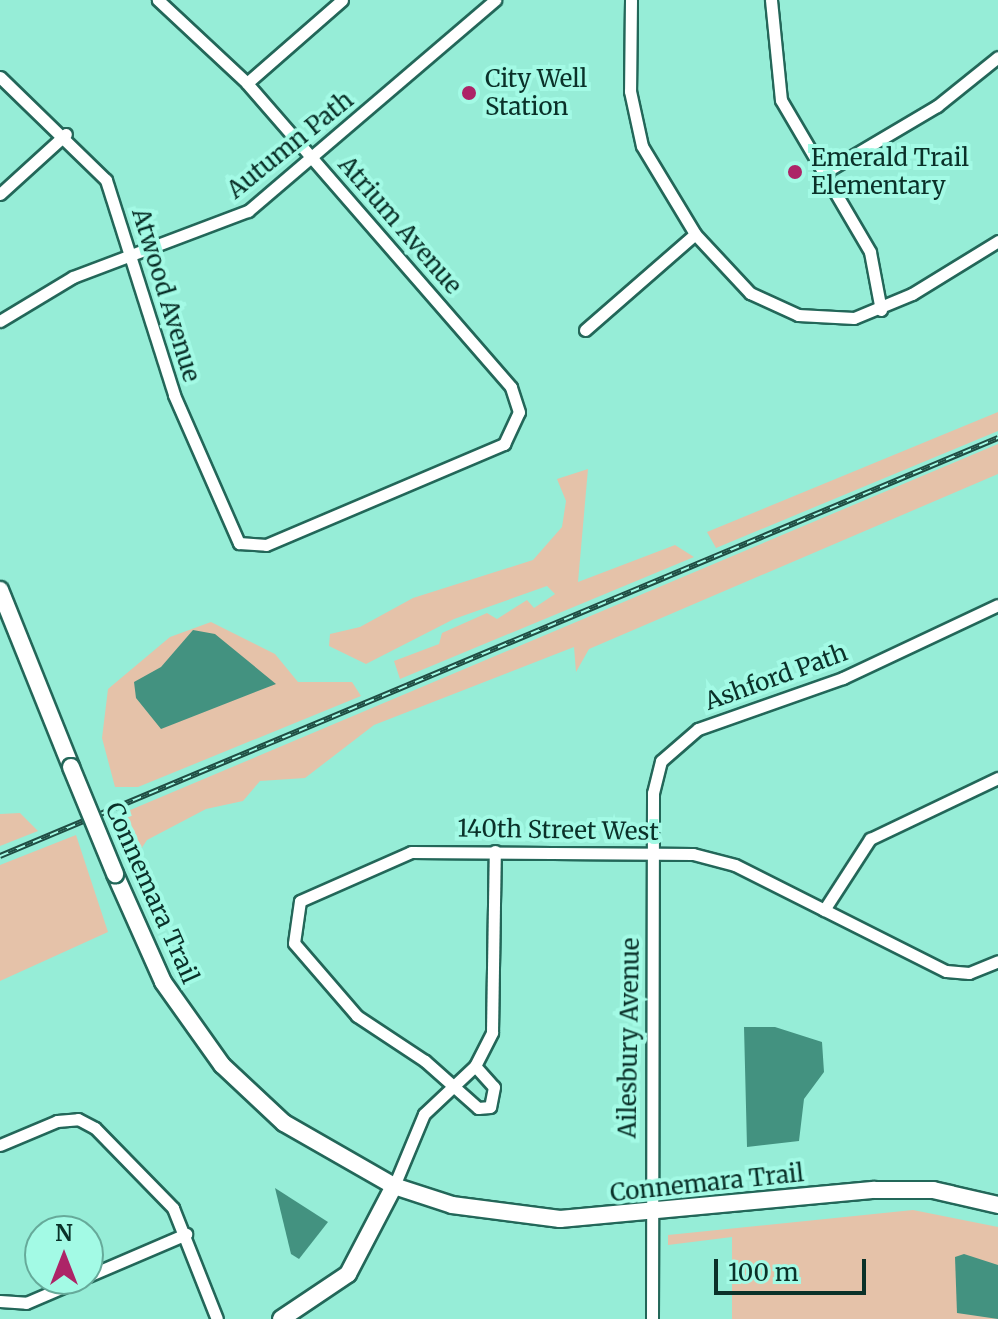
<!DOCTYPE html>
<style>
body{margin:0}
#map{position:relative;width:998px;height:1319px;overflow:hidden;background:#96edd7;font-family:Merriweather,serif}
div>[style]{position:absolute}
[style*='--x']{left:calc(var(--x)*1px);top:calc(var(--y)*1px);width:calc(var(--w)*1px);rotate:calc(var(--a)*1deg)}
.green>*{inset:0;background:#e5c2a9}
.water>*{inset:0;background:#439280}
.roads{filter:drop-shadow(2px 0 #236759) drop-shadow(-2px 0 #236759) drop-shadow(0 2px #236759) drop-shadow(0 -2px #236759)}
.street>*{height:11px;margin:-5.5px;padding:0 5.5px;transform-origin:5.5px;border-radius:5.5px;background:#fff}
.secondary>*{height:16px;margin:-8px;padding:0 8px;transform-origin:8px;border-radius:8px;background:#fff}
.rail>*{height:6px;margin-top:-3px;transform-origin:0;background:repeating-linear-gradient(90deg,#a3fae5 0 9px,#1f4d43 0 18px);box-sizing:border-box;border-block:2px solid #1f4d43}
.bridges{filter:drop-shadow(2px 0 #236759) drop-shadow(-2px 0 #236759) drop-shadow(0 2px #236759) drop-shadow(0 -2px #236759)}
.secondary-bridge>*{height:16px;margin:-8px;padding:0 8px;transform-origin:8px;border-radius:8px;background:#fff}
.dots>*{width:22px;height:22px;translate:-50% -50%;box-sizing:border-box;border:4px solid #a3fae5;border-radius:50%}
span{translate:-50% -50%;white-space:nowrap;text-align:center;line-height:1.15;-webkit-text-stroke:8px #a3fae5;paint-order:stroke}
.poi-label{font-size:24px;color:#0a3129}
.left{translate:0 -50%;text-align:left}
.street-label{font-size:24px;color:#0a3129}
.north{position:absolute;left:24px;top:1215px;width:80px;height:80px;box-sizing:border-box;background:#a3fae5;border:2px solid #66aa9a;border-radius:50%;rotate:0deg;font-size:22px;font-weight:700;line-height:32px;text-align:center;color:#0a3129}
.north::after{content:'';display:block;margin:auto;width:28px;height:36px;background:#ad2467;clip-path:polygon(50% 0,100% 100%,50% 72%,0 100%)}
.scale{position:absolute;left:714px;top:1259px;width:152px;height:36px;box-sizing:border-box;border:4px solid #0a3129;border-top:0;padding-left:10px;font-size:24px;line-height:28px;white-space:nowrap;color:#0a3129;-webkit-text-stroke:6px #a3fae5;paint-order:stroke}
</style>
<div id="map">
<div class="green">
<div style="clip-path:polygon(998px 412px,998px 431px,716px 548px,707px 532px)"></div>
<div style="clip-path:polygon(998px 444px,998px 474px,589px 649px,576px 672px,574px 647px,374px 725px,305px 778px,260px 781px,243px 801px,206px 809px,147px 840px,133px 861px,116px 816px)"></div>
<div style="clip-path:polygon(588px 469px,578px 582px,675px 545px,694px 557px,400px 679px,394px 661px,439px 644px,442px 633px,487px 613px,497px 619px,527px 600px,534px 608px,555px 594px,547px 586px,454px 619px,366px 664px,329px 646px,330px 634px,360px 627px,413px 598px,533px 560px,562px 527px,566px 501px,557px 479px)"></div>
<div style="clip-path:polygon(211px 622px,275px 654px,298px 682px,352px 682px,361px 696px,138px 787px,115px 787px,102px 738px,108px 689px,170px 637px)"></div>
<div style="clip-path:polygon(20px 813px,38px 831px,0 846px,0 814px)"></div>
<div style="clip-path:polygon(76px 835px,108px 932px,0 981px,0 865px)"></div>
<div style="clip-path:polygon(913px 1210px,998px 1227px,998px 1319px,732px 1319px,732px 1237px,668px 1245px,668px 1235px)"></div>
</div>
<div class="water">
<div style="clip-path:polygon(193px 630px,215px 634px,276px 684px,161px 729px,136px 698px,134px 682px,161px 667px)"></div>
<div style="clip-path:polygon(744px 1027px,775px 1027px,822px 1042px,824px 1072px,804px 1099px,799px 1141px,747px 1147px)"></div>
<div style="clip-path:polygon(275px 1188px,328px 1222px,299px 1259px,291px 1254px)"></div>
<div style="clip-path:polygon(964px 1254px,998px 1265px,998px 1319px,957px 1313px,955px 1257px)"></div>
</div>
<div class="roads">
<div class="street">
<div style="--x:631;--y:0;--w:91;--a:90.6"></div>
<div style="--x:630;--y:91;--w:56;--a:77.7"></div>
<div style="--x:642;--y:146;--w:103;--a:58.9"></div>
<div style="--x:695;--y:234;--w:81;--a:47"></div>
<div style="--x:750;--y:293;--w:53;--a:24.6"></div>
<div style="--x:798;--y:315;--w:56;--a:3.1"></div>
<div style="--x:854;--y:318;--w:63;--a:-22.5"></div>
<div style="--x:912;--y:294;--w:101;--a:-31.6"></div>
<div style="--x:771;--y:0;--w:100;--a:84.3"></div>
<div style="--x:781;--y:100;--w:176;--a:59.6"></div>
<div style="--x:870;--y:252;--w:59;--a:79.3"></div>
<div style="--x:0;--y:77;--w:148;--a:44.2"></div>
<div style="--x:106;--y:180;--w:225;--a:72.4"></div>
<div style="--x:174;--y:395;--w:162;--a:66.3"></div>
<div style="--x:239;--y:543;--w:27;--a:4"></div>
<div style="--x:266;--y:545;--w:259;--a:-23"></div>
<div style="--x:504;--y:444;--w:35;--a:-65"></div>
<div style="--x:519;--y:412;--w:26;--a:-108"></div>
<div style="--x:511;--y:387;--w:403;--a:-131"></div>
<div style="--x:247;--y:83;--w:122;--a:-137"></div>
<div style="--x:247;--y:83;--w:126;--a:-41.1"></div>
<div style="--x:822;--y:174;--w:134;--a:-30.6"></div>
<div style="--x:937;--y:106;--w:78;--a:-38.8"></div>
<div style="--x:0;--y:194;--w:89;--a:-42.3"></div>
<div style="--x:0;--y:321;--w:85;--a:-31.1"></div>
<div style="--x:73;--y:277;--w:187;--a:-20.7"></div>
<div style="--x:248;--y:211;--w:325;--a:-40.5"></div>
<div style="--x:585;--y:330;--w:146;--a:-41.1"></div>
<div style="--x:824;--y:910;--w:85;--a:-57.1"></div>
<div style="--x:870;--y:839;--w:142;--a:-25.5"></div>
<div style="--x:475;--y:1066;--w:28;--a:48"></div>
<div style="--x:494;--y:1087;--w:20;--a:101"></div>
<div style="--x:490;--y:1107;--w:12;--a:175"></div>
<div style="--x:478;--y:1108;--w:71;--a:-138.4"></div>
<div style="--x:425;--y:1061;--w:82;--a:-146.5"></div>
<div style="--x:357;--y:1016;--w:96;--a:-130.8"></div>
<div style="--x:294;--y:943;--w:42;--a:-81.9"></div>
<div style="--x:300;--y:901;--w:121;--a:-23.8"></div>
<div style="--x:411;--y:852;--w:282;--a:0.4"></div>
<div style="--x:693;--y:854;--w:43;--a:14.7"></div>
<div style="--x:735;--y:865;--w:236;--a:26.7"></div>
<div style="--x:946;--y:971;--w:23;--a:5"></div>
<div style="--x:969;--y:973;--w:31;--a:-22"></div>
<div style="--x:0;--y:1145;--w:62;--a:-22.8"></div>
<div style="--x:57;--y:1121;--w:21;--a:-5"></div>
<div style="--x:78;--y:1119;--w:19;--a:28"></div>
<div style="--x:95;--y:1128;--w:112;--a:45.7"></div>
<div style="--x:173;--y:1208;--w:119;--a:68.4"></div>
<div style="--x:394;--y:1186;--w:78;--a:-67.4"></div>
<div style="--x:424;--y:1114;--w:70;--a:-43.3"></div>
<div style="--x:475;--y:1066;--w:38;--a:-63"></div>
<div style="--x:492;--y:1032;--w:181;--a:-89.1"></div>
<div style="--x:88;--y:1276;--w:107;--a:-23.2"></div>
<div style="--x:0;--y:1301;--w:26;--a:4"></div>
<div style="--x:26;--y:1303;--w:61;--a:-23.2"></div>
<div style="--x:652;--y:1319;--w:526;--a:-89.89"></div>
<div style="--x:653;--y:793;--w:33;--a:-76"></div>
<div style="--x:661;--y:761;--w:49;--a:-40.9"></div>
<div style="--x:698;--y:729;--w:154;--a:-19.4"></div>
<div style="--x:843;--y:678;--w:171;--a:-25.2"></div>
</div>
<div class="secondary">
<div style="--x:0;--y:590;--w:191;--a:68.1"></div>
<div style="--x:115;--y:874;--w:118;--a:66"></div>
<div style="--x:163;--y:982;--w:102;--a:54.6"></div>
<div style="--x:222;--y:1065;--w:85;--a:43.1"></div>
<div style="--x:284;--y:1123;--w:127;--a:29.8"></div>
<div style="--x:394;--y:1186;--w:61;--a:18.1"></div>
<div style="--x:452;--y:1205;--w:109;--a:7.4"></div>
<div style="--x:560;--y:1219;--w:316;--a:-5.3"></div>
<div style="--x:875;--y:1190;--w:58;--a:0"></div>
<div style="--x:933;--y:1190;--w:67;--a:13"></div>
<div style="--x:281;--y:1319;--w:81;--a:-33.9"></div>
<div style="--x:348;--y:1274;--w:99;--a:-62.4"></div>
</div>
</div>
<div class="rail">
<div style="--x:0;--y:856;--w:1082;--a:-22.73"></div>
</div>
<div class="bridges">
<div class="secondary-bridge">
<div style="--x:71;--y:767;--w:116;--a:67.6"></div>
</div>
</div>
<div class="dots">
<div style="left:469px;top:93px;background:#ad2467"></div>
<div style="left:795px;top:172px;background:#ad2467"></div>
</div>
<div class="poi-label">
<span class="left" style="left:485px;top:93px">City Well<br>Station</span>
<span class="left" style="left:811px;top:172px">Emerald Trail<br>Elementary</span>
</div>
<div class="street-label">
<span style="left:290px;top:145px;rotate:-39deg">Autumn Path</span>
<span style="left:400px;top:225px;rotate:49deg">Atrium Avenue</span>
<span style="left:166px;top:295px;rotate:73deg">Atwood Avenue</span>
<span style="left:776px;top:677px;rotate:-20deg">Ashford Path</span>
<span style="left:558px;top:830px;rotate:1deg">140th Street West</span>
<span style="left:152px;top:893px;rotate:66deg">Connemara Trail</span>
<span style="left:629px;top:1038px;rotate:-89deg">Ailesbury Avenue</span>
<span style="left:707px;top:1183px;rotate:-6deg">Connemara Trail</span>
</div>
<div class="north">N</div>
<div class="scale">100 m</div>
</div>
